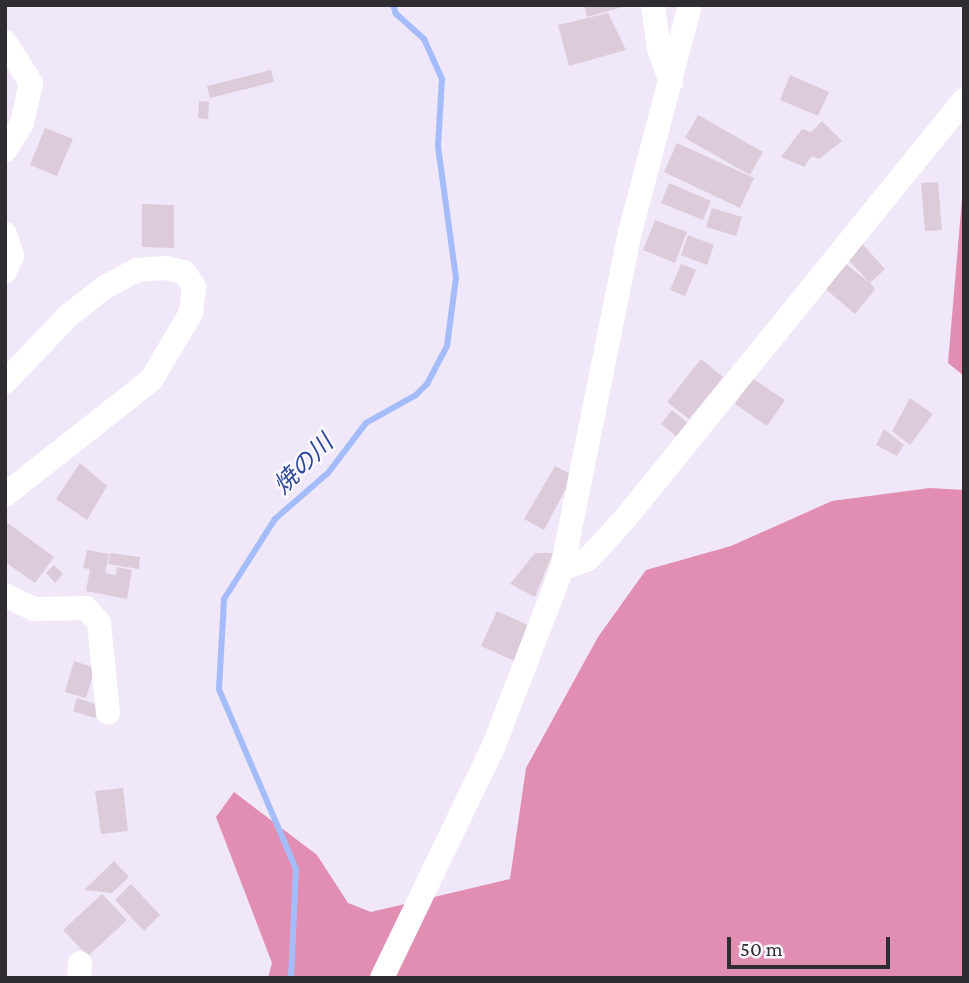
<!DOCTYPE html>
<meta charset="utf-8">
<style>
body{margin:0}
#map{position:relative;width:969px;height:983px;overflow:hidden;background:#f0e7f8;font-family:"Crimson Pro","Noto Sans JP",serif}
div>[style]{position:absolute}
[style*='--x']{left:calc(var(--x)*1px);top:calc(var(--y)*1px);width:calc(var(--w)*1px);rotate:calc(var(--a)*1deg)}
.forest>*{inset:0;background:#e28db2}
.stream>*{height:6px;margin:-3px;padding:0 3px;transform-origin:3px;border-radius:3px;background:#a4bdfa}
.building>*{inset:0;background:#dcccd9}
.minor>*{height:24px;margin:-12px;padding:0 12px;transform-origin:12px;border-radius:12px;background:#fff}
span{translate:-50% -50%;white-space:nowrap;text-align:center;line-height:1.15;-webkit-text-stroke:5px #faf7fe;paint-order:stroke}
.water-label{font-size:24px;color:#2c479c;font-style:italic}
.frame{position:absolute;inset:0;border:7px solid #2f2c32;pointer-events:none}
.scale{position:absolute;left:727px;top:937px;width:163px;height:32px;box-sizing:border-box;border:4px solid #2f2c32;border-top:0;padding-left:9px;font-size:21px;line-height:24px;white-space:nowrap;color:#2f2c32;-webkit-text-stroke:5px #faf7fe;paint-order:stroke}
</style>
<div id="map">
<div class="forest">
<div style="clip-path:polygon(964px 176px,964px 376px,948px 363px)"></div>
<div style="clip-path:polygon(930px 488px,964px 490px,964px 978px,268px 978px,272px 963px,216px 817px,234px 792px,317px 855px,348px 903px,371px 912px,510px 879px,526px 768px,598px 637px,646px 570px,731px 546px,832px 501px)"></div>
</div>
<div class="stream">
<div style="--x:291;--y:978;--w:109;--a:-87.4"></div>
<div style="--x:296;--y:869;--w:196;--a:-113.2"></div>
<div style="--x:219;--y:689;--w:90;--a:-86.8"></div>
<div style="--x:224;--y:599;--w:95;--a:-57.5"></div>
<div style="--x:275;--y:519;--w:70;--a:-41"></div>
<div style="--x:328;--y:473;--w:63;--a:-52.8"></div>
<div style="--x:366;--y:423;--w:57;--a:-29.2"></div>
<div style="--x:416;--y:395;--w:16;--a:-45"></div>
<div style="--x:427;--y:384;--w:43;--a:-62.2"></div>
<div style="--x:447;--y:346;--w:69;--a:-82.5"></div>
<div style="--x:456;--y:278;--w:133;--a:-97.8"></div>
<div style="--x:438;--y:146;--w:67;--a:-86.6"></div>
<div style="--x:442;--y:79;--w:44;--a:-114.2"></div>
<div style="--x:424;--y:39;--w:38;--a:-138"></div>
<div style="--x:396;--y:14;--w:9;--a:-108"></div>
</div>
<div class="building">
<div style="clip-path:polygon(584px 5px,626px 5px,626px 6px,587px 17px)"></div>
<div style="clip-path:polygon(608px 13px,626px 50px,569px 66px,558px 25px)"></div>
<div style="clip-path:polygon(271px 70px,274px 82px,210px 98px,207px 86px)"></div>
<div style="clip-path:polygon(790px 75px,829px 92px,818px 116px,780px 100px)"></div>
<div style="clip-path:polygon(199px 101px,209px 102px,208px 119px,198px 118px)"></div>
<div style="clip-path:polygon(698px 115px,763px 152px,750px 175px,685px 138px)"></div>
<div style="clip-path:polygon(822px 121px,842px 141px,819px 159px,812px 156px,804px 167px,781px 157px,802px 129px,811px 132px)"></div>
<div style="clip-path:polygon(45px 128px,73px 139px,57px 176px,30px 165px)"></div>
<div style="clip-path:polygon(677px 143px,754px 178px,740px 208px,664px 172px)"></div>
<div style="clip-path:polygon(938px 182px,942px 230px,925px 231px,921px 183px)"></div>
<div style="clip-path:polygon(669px 183px,711px 201px,703px 220px,661px 203px)"></div>
<div style="clip-path:polygon(142px 204px,174px 205px,174px 248px,142px 247px)"></div>
<div style="clip-path:polygon(712px 208px,742px 217px,736px 236px,706px 227px)"></div>
<div style="clip-path:polygon(655px 220px,687px 232px,675px 263px,643px 250px)"></div>
<div style="clip-path:polygon(688px 235px,714px 245px,707px 265px,681px 255px)"></div>
<div style="clip-path:polygon(860px 241px,885px 269px,870px 283px,875px 289px,855px 314px,822px 286px,843px 262px,870px 283px,844px 255px)"></div>
<div style="clip-path:polygon(681px 264px,696px 270px,685px 296px,670px 290px)"></div>
<div style="clip-path:polygon(701px 359px,723px 377px,689px 419px,667px 402px)"></div>
<div style="clip-path:polygon(752px 378px,785px 400px,767px 426px,735px 404px)"></div>
<div style="clip-path:polygon(910px 398px,933px 414px,910px 445px,892px 431px)"></div>
<div style="clip-path:polygon(672px 410px,688px 423px,677px 437px,661px 424px)"></div>
<div style="clip-path:polygon(884px 429px,904px 445px,897px 456px,876px 445px)"></div>
<div style="clip-path:polygon(80px 463px,107px 486px,87px 520px,56px 499px)"></div>
<div style="clip-path:polygon(555px 466px,573px 475px,544px 530px,524px 519px)"></div>
<div style="clip-path:polygon(5px 521px,54px 557px,35px 583px,5px 562px)"></div>
<div style="clip-path:polygon(87px 550px,109px 554px,105px 573px,116px 575px,117px 567px,132px 570px,127px 599px,86px 591px,90px 569px,83px 568px)"></div>
<div style="clip-path:polygon(110px 553px,140px 557px,139px 569px,108px 564px)"></div>
<div style="clip-path:polygon(535px 553px,553px 553px,535px 597px,510px 584px)"></div>
<div style="clip-path:polygon(54px 565px,63px 574px,55px 583px,46px 573px)"></div>
<div style="clip-path:polygon(497px 611px,532px 627px,517px 662px,481px 646px)"></div>
<div style="clip-path:polygon(74px 661px,95px 668px,86px 698px,65px 692px)"></div>
<div style="clip-path:polygon(77px 698px,99px 705px,95px 718px,73px 711px)"></div>
<div style="clip-path:polygon(123px 788px,128px 831px,101px 834px,95px 791px)"></div>
<div style="clip-path:polygon(114px 861px,129px 877px,112px 893px,84px 890px)"></div>
<div style="clip-path:polygon(131px 884px,160px 915px,144px 931px,115px 900px)"></div>
<div style="clip-path:polygon(102px 894px,127px 920px,88px 956px,63px 930px)"></div>
</div>
<div class="minor">
<div style="--x:653;--y:5;--w:44;--a:82.2"></div>
<div style="--x:659;--y:49;--w:35;--a:70"></div>
<div style="--x:5;--y:42;--w:49;--a:57.6"></div>
<div style="--x:31;--y:83;--w:41;--a:102.7"></div>
<div style="--x:22;--y:123;--w:32;--a:122"></div>
<div style="--x:5;--y:234;--w:23;--a:72"></div>
<div style="--x:12;--y:256;--w:17;--a:115"></div>
<div style="--x:5;--y:382;--w:91;--a:-46.3"></div>
<div style="--x:68;--y:316;--w:47;--a:-38.1"></div>
<div style="--x:105;--y:287;--w:36;--a:-28"></div>
<div style="--x:137;--y:270;--w:29;--a:-4"></div>
<div style="--x:166;--y:268;--w:18;--a:13"></div>
<div style="--x:184;--y:272;--w:18;--a:56"></div>
<div style="--x:194;--y:287;--w:26;--a:97"></div>
<div style="--x:191;--y:313;--w:78;--a:120.8"></div>
<div style="--x:151;--y:380;--w:186;--a:141.8"></div>
<div style="--x:562;--y:569;--w:28;--a:-21"></div>
<div style="--x:588;--y:559;--w:53;--a:-47.3"></div>
<div style="--x:624;--y:520;--w:540;--a:-51.01"></div>
<div style="--x:5;--y:595;--w:32;--a:26"></div>
<div style="--x:34;--y:609;--w:52;--a:-1.1"></div>
<div style="--x:86;--y:608;--w:20;--a:49"></div>
<div style="--x:99;--y:623;--w:90;--a:84.3"></div>
<div style="--x:79;--y:978;--w:15;--a:-86"></div>
<div style="--x:382;--y:978;--w:259;--a:-64.3"></div>
<div style="--x:494;--y:745;--w:189;--a:-68.9"></div>
<div style="--x:562;--y:569;--w:340;--a:-78.6"></div>
<div style="--x:629;--y:236;--w:239;--a:-75.2"></div>
</div>
<div class="water-label">
<span style="left:303px;top:464px;rotate:-45deg">焼の川</span>
</div>
<div class="frame"></div>
<div class="scale">50 m</div>
</div>
